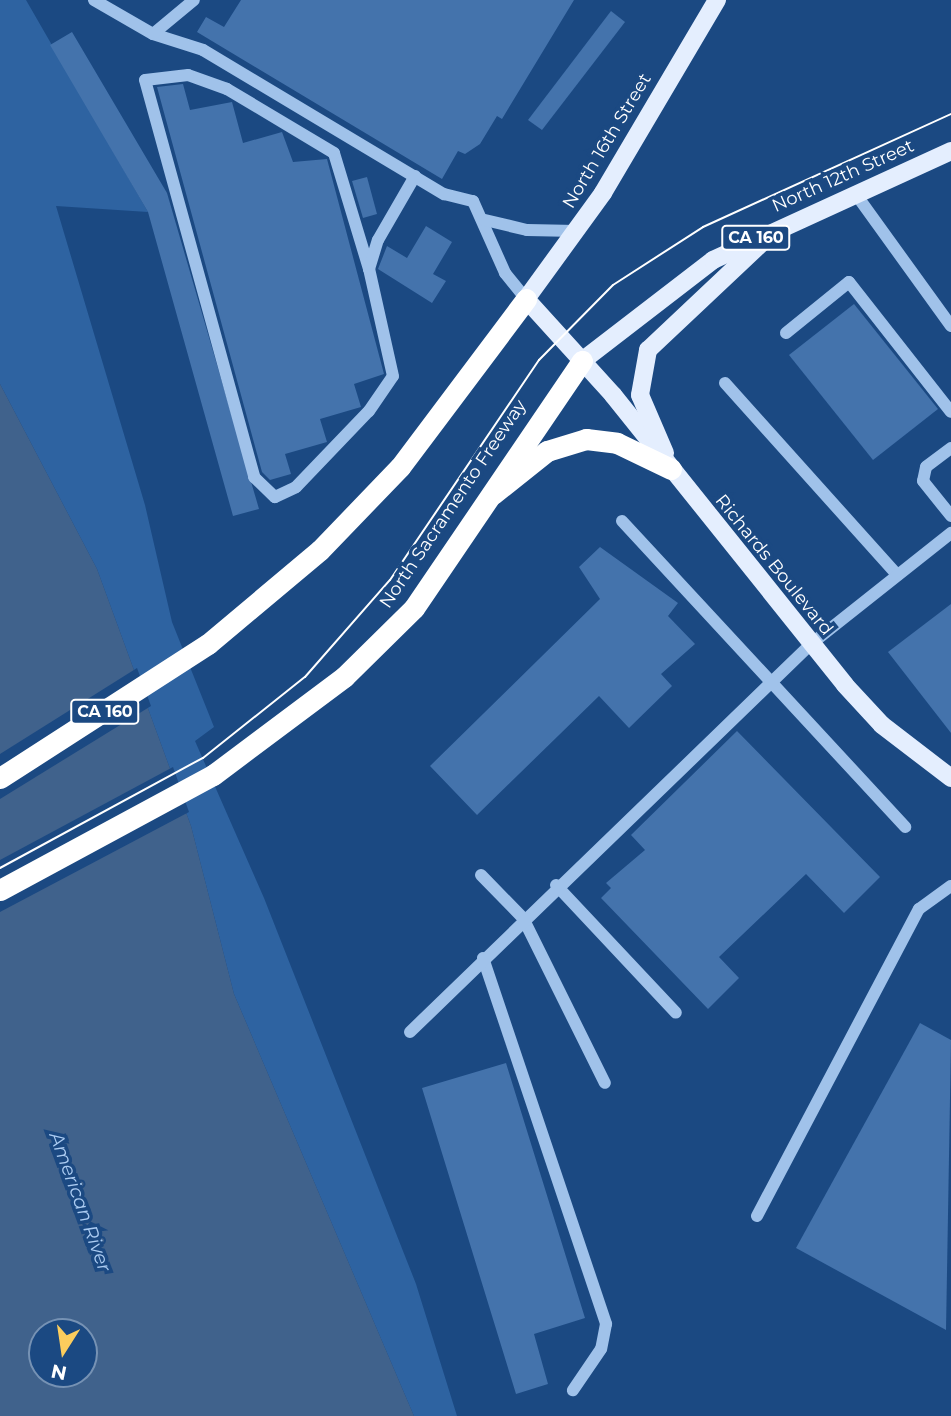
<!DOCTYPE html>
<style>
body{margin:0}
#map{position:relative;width:951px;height:1416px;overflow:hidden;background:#1b4982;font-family:Montserrat,sans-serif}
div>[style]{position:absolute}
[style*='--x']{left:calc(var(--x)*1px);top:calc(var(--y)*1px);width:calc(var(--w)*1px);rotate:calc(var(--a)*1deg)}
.green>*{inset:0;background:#2e63a1}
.water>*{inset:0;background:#40628c}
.pier>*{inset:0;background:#1b4982}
.building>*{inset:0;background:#4473ac}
.minor>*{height:12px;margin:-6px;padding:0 6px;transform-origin:6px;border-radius:6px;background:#a0c2ea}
.major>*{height:18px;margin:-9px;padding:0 9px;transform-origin:9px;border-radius:9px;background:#e4eefe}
.highway>*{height:21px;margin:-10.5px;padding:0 10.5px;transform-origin:10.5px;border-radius:10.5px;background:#fff}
.tram>*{height:2px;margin:-1px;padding:0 1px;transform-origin:1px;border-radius:1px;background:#fff}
span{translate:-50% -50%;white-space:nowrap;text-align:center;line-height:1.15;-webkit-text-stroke:7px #1b4982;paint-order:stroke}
.shield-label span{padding:2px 5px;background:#1b4982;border:2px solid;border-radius:5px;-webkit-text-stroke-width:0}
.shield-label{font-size:16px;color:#fff;font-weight:700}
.street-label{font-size:18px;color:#fff}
.water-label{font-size:19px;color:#acccf2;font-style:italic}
.north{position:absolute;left:28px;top:1318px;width:70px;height:70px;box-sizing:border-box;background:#1b4982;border:2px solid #7692b4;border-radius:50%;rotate:192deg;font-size:19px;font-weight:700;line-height:28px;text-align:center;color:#fff}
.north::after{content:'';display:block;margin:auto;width:24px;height:32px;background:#fccd5d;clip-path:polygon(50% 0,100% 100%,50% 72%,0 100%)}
</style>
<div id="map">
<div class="green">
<div style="clip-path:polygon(0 0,26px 0,148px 212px,56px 206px,145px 505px,172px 622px,214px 727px,195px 741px,264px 898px,416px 1284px,457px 1416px,414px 1416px,234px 994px,191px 826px,97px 569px,0 384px)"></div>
</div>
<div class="water">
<div style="clip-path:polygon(evenodd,0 384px,97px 569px,191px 826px,234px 994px,414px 1416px,0 1416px,0 384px,42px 1332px,84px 1332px,84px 1374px,42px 1374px,42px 1332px)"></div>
</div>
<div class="pier">
<div style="clip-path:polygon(137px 668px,151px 706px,0 799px,0 754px)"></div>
<div style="clip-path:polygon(173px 767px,189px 812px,0 912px,0 860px)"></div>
</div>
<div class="building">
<div style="clip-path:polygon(241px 0,574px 0,502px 119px,497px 116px,480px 144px,465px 154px,458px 151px,442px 179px,197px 32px,206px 17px,224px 27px)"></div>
<div style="clip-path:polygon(611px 11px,625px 22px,542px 130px,528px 120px)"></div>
<div style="clip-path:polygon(72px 32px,167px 193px,259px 509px,233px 516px,148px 212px,50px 45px)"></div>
<div style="clip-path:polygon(183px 84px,190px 110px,232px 102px,243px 143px,282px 132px,293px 162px,327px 159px,384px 374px,354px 384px,361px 407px,320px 419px,327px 442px,285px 454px,291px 474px,270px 480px,262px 472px,157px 87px)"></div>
<div style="clip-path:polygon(367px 177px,377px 214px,363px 218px,352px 181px)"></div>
<div style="clip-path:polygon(426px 226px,452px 242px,433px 274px,446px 281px,432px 303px,378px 269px,387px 246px,407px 258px)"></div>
<div style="clip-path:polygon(854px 304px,938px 409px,873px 460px,789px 355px)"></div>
<div style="clip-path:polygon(600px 547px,678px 603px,668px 616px,695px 644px,661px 674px,672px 686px,629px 728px,599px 696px,477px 815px,430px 766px,600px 599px,579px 567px)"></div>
<div style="clip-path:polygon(951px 604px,951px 733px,888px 652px)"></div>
<div style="clip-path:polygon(737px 731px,880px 877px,844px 913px,806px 874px,719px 957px,739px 978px,708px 1009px,601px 898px,611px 888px,606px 883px,645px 850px,631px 835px)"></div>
<div style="clip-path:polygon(920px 1023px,951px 1040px,946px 1330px,796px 1248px)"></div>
<div style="clip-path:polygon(506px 1063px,585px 1318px,534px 1334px,548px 1384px,516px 1394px,422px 1088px)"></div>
</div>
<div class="minor">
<div style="--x:94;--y:0;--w:68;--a:30"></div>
<div style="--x:153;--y:34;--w:52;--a:17.7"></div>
<div style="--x:203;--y:50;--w:281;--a:30.9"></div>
<div style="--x:444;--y:194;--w:30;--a:14"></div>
<div style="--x:473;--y:201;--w:79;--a:66"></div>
<div style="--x:505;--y:273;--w:33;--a:51"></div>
<div style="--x:153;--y:34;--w:53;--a:-39.7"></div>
<div style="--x:855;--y:193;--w:164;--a:54.2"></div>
<div style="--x:485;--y:220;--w:43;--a:13.4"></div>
<div style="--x:527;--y:230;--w:49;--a:1.2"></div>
<div style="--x:369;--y:269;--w:121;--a:-106.8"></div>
<div style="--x:334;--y:153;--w:125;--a:-149.1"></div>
<div style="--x:227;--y:89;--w:41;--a:-160.3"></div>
<div style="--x:188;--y:75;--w:43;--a:173.4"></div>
<div style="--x:145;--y:80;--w:412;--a:74.6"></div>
<div style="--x:254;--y:477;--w:29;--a:44"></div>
<div style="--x:275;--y:497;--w:23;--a:-25"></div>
<div style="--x:296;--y:487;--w:105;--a:-46.2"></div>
<div style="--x:369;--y:411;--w:42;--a:-55.6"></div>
<div style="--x:393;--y:376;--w:110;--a:-102.6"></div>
<div style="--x:369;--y:269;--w:30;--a:-73"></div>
<div style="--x:378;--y:240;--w:74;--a:-60"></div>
<div style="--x:786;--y:333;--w:81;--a:-39"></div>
<div style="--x:849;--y:282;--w:165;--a:51.9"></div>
<div style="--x:725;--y:383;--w:258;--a:48.1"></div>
<div style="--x:951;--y:448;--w:31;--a:143"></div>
<div style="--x:926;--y:467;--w:14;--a:102"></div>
<div style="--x:923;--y:481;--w:45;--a:51.3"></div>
<div style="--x:622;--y:521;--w:417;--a:47.2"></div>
<div style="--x:481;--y:875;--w:60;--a:45.7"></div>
<div style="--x:523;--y:918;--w:184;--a:63.6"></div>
<div style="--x:556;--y:885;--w:175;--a:46.8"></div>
<div style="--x:483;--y:958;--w:386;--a:71.4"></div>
<div style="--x:606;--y:1324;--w:25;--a:101"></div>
<div style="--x:601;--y:1349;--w:50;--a:124.3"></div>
<div style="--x:410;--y:1032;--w:558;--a:-44.06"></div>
<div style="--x:811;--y:644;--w:179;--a:-38.4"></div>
<div style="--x:757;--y:1216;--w:347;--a:-62.2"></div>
<div style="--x:919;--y:909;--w:39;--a:-36"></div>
</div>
<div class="major">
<div style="--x:717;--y:0;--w:224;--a:120.6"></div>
<div style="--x:603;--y:193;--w:131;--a:126"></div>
<div style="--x:526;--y:299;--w:130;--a:47.8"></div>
<div style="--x:613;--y:395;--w:371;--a:51.3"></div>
<div style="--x:845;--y:685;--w:54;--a:47.2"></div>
<div style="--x:882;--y:725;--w:87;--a:37.5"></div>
<div style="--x:582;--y:361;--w:165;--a:-37.6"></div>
<div style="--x:713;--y:260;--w:262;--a:-24.6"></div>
<div style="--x:665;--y:453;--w:63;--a:-113.3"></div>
<div style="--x:640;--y:395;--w:46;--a:-79.9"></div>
<div style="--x:648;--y:350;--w:163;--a:-43.3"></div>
</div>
<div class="highway">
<div style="--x:493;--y:494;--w:69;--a:-38.5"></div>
<div style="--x:547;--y:451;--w:41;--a:-17.1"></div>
<div style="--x:586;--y:439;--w:31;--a:7"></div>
<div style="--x:617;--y:443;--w:60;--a:25.7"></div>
<div style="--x:0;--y:778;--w:247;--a:-32.8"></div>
<div style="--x:208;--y:644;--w:146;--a:-40"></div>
<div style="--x:320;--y:550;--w:115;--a:-46.1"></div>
<div style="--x:400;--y:467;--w:210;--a:-53.1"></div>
<div style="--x:0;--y:890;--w:242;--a:-28.4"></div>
<div style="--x:213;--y:775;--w:164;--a:-36.8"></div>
<div style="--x:344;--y:677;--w:98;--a:-44.6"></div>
<div style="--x:414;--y:608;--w:299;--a:-55.8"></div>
</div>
<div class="tram">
<div style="--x:0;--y:868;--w:231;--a:-28.5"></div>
<div style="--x:203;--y:758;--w:130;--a:-38.5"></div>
<div style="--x:305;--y:677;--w:129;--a:-48.8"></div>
<div style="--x:390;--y:580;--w:266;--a:-55.9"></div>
<div style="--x:539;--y:360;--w:105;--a:-45.4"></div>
<div style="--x:613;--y:285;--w:107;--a:-32.8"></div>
<div style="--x:703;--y:227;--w:273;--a:-24.5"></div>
</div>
<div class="shield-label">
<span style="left:756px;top:238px">CA 160</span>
<span style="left:105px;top:712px">CA 160</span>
</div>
<div class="street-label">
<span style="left:607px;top:141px;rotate:-59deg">North 16th Street</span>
<span style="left:843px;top:176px;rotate:-24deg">North 12th Street</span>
<span style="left:453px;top:504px;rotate:-56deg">North Sacramento Freeway</span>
<span style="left:774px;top:565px;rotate:51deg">Richards Boulevard</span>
</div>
<div class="water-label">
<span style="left:80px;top:1202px;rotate:70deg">American River</span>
</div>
<div class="north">N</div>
</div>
